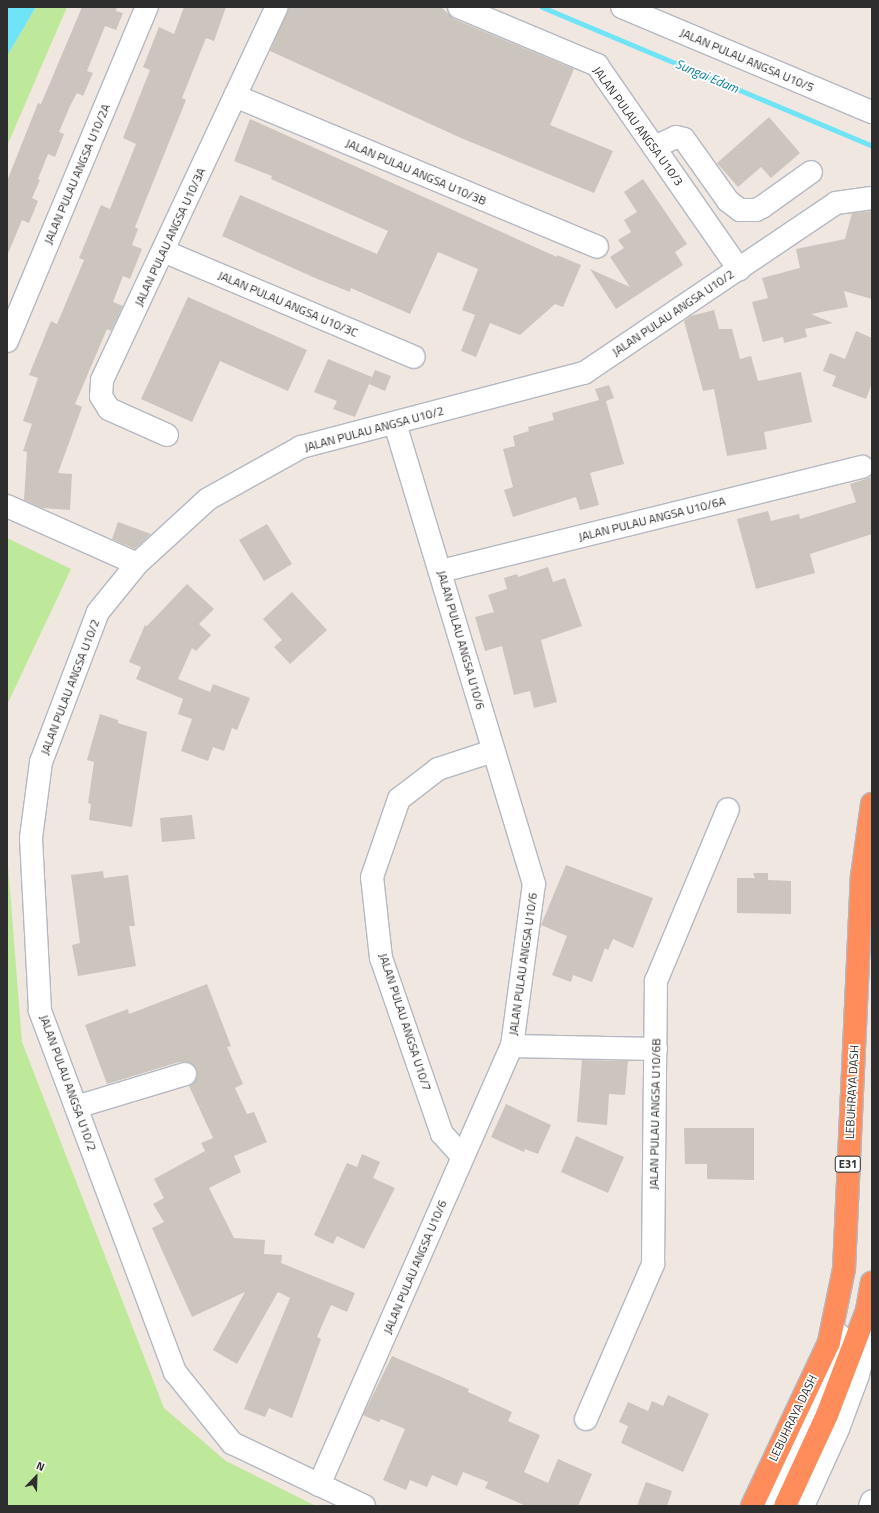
<!DOCTYPE html>
<style>
body{margin:0}
#map{position:relative;width:879px;height:1513px;overflow:hidden;background:#f0e7e0;font-family:"Titillium Web",sans-serif}
div>[style]{position:absolute}
[style*='--x']{left:calc(var(--x)*1px);top:calc(var(--y)*1px);width:calc(var(--w)*1px);rotate:calc(var(--a)*1deg)}
.green>*{inset:0;background:#bfe99a}
.water>*{inset:0;background:#6ee4f6}
.stream>*{height:5px;margin:-2.5px;padding:0 2.5px;transform-origin:2.5px;border-radius:2.5px;background:#6ee4f6}
.building>*{inset:0;background:#cbc5be}
.roads{filter:drop-shadow(1px 0 #b4b8c2) drop-shadow(-1px 0 #b4b8c2) drop-shadow(0 1px #b4b8c2) drop-shadow(0 -1px #b4b8c2)}
.minor>*{height:22px;margin:-11px;padding:0 11px;transform-origin:11px;border-radius:11px;background:#fff}
.highway>*{height:22px;margin:-11px;padding:0 11px;transform-origin:11px;border-radius:11px;background:#ff8d5c}
span{translate:-50% -50%;white-space:nowrap;text-align:center;line-height:1.15;-webkit-text-stroke:3.5px #fff;paint-order:stroke}
.shield-label span{padding:1px 3px;background:#fff;border:1px solid;border-radius:3px;-webkit-text-stroke-width:0}
.shield-label{font-size:11px;color:#2e2e2e;font-weight:700}
.street-label{font-size:12px;color:#2e2e2e}
.water-label{font-size:13px;color:#067b9b;font-style:italic}
.frame{position:absolute;inset:0;border:8px solid #2e2e2e;pointer-events:none}
.north{position:absolute;left:16px;top:1457px;width:40px;height:40px;-webkit-text-stroke:3px #fff;paint-order:stroke;rotate:23deg;font-size:11px;font-weight:700;line-height:16px;text-align:center;color:#2e2e2e}
.north::after{content:'';display:block;margin:auto;width:14px;height:18px;background:#2e2e2e;clip-path:polygon(50% 0,100% 100%,50% 72%,0 100%)}
</style>
<div id="map">
<div class="green">
<div style="clip-path:polygon(36px 7px,67px 7px,7px 146px,7px 56px)"></div>
<div style="clip-path:polygon(7px 538px,71px 569px,7px 705px)"></div>
<div style="clip-path:polygon(7px 852px,22px 1042px,164px 1408px,226px 1461px,316px 1506px,7px 1506px)"></div>
</div>
<div class="water">
<div style="clip-path:polygon(7px 7px,36px 7px,7px 56px)"></div>
</div>
<div class="stream">
<div style="--x:542;--y:7;--w:358;--a:22.8"></div>
</div>
<div class="building">
<div style="clip-path:polygon(82px 7px,117px 7px,116px 11px,123px 13px,116px 30px,105px 26px,87px 71px,93px 73px,83px 96px,77px 93px,70px 106px,59px 132px,64px 134px,55px 157px,48px 154px,38px 179px,40px 180px,32px 198px,38px 201px,29px 223px,22px 220px,7px 256px,7px 181px,38px 103px,41px 104px)"></div>
<div style="clip-path:polygon(184px 7px,226px 7px,214px 41px,206px 38px,182px 98px,186px 100px,135px 227px,138px 229px,132px 245px,142px 249px,130px 279px,123px 276px,113px 302px,123px 306px,111px 331px,107px 329px,75px 404px,82px 407px,58px 473px,72px 474px,70px 510px,42px 508px,24px 500px,27px 452px,23px 451px,32px 424px,23px 421px,38px 378px,29px 375px,51px 321px,57px 324px,84px 260px,79px 258px,101px 205px,110px 209px,136px 144px,123px 138px,150px 70px,143px 67px,159px 27px,174px 34px)"></div>
<div style="clip-path:polygon(289px 7px,441px 7px,454px 19px,574px 69px,550px 125px,613px 151px,594px 193px,461px 138px,270px 51px)"></div>
<div style="clip-path:polygon(769px 117px,800px 153px,771px 178px,761px 167px,738px 187px,717px 163px)"></div>
<div style="clip-path:polygon(250px 119px,557px 257px,557px 255px,581px 265px,563px 307px,555px 304px,520px 335px,490px 323px,476px 357px,461px 351px,475px 315px,462px 310px,478px 269px,438px 252px,410px 314px,351px 288px,350px 292px,315px 278px,222px 236px,240px 195px,377px 254px,388px 231px,271px 179px,272px 176px,234px 161px)"></div>
<div style="clip-path:polygon(643px 179px,687px 244px,675px 252px,683px 265px,616px 309px,590px 269px,630px 287px,610px 257px,624px 248px,618px 240px,631px 232px,624px 220px,637px 212px,624px 192px)"></div>
<div style="clip-path:polygon(872px 211px,872px 299px,844px 291px,848px 307px,811px 314px,833px 323px,805px 329px,807px 337px,784px 343px,783px 337px,763px 342px,752px 302px,768px 298px,762px 278px,800px 268px,796px 249px,845px 239px,852px 213px)"></div>
<div style="clip-path:polygon(188px 297px,307px 350px,288px 391px,220px 361px,192px 422px,141px 399px)"></div>
<div style="clip-path:polygon(714px 310px,719px 329px,732px 329px,740px 359px,751px 356px,758px 381px,801px 372px,812px 422px,764px 432px,767px 449px,727px 456px,714px 389px,703px 391px,684px 321px,691px 316px)"></div>
<div style="clip-path:polygon(856px 331px,872px 338px,872px 383px,866px 399px,832px 386px,836px 376px,823px 371px,830px 353px,845px 359px)"></div>
<div style="clip-path:polygon(328px 359px,372px 377px,355px 417px,333px 409px,337px 401px,314px 392px)"></div>
<div style="clip-path:polygon(375px 370px,391px 376px,385px 391px,369px 384px)"></div>
<div style="clip-path:polygon(609px 385px,614px 398px,606px 401px,624px 464px,590px 473px,599px 505px,580px 510px,576px 497px,513px 517px,504px 490px,513px 487px,503px 449px,515px 446px,513px 436px,529px 431px,528px 427px,554px 420px,552px 413px,599px 400px,595px 389px)"></div>
<div style="clip-path:polygon(872px 477px,872px 534px,810px 554px,815px 573px,756px 589px,737px 519px,768px 511px,771px 521px,799px 514px,800px 519px,856px 502px,850px 484px)"></div>
<div style="clip-path:polygon(118px 522px,151px 534px,135px 549px,112px 539px)"></div>
<div style="clip-path:polygon(267px 524px,292px 564px,264px 581px,239px 540px)"></div>
<div style="clip-path:polygon(548px 567px,553px 582px,565px 578px,582px 626px,541px 640px,557px 702px,534px 708px,530px 691px,514px 695px,502px 646px,485px 651px,475px 617px,494px 612px,488px 595px,507px 589px,504px 578px,517px 574px,518px 577px)"></div>
<div style="clip-path:polygon(187px 584px,214px 609px,199px 624px,211px 635px,196px 651px,192px 648px,178px 679px,210px 692px,213px 684px,250px 698px,237px 730px,232px 728px,224px 751px,213px 747px,208px 761px,181px 751px,192px 719px,178px 714px,183px 699px,136px 679px,141px 667px,129px 662px,145px 625px,147px 626px)"></div>
<div style="clip-path:polygon(292px 592px,327px 630px,290px 664px,274px 647px,282px 640px,263px 619px)"></div>
<div style="clip-path:polygon(100px 714px,118px 720px,118px 723px,147px 732px,132px 827px,89px 820px,91px 804px,88px 803px,94px 762px,87px 760px)"></div>
<div style="clip-path:polygon(192px 815px,195px 839px,162px 842px,160px 818px)"></div>
<div style="clip-path:polygon(566px 865px,653px 898px,633px 948px,613px 939px,608px 950px,605px 948px,592px 982px,573px 975px,571px 982px,552px 975px,567px 936px,541px 925px)"></div>
<div style="clip-path:polygon(103px 871px,104px 878px,128px 875px,135px 926px,129px 926px,136px 966px,78px 976px,72px 945px,80px 943px,71px 875px)"></div>
<div style="clip-path:polygon(753px 873px,768px 873px,768px 880px,791px 881px,791px 914px,737px 913px,737px 878px,755px 878px)"></div>
<div style="clip-path:polygon(207px 984px,231px 1046px,227px 1047px,243px 1084px,235px 1088px,247px 1114px,254px 1112px,267px 1142px,234px 1156px,241px 1172px,209px 1188px,234px 1238px,265px 1240px,264px 1254px,282px 1255px,281px 1263px,355px 1293px,347px 1312px,331px 1305px,317px 1337px,321px 1339px,292px 1418px,269px 1408px,265px 1417px,244px 1409px,290px 1298px,278px 1292px,237px 1364px,213px 1350px,245px 1292px,192px 1317px,152px 1228px,164px 1222px,153px 1204px,164px 1198px,154px 1179px,205px 1151px,201px 1143px,213px 1138px,189px 1086px,197px 1077px,197px 1070px,188px 1062px,179px 1062px,107px 1084px,85px 1025px,128px 1009px,129px 1014px)"></div>
<div style="clip-path:polygon(582px 1060px,628px 1061px,625px 1095px,609px 1094px,607px 1125px,577px 1122px)"></div>
<div style="clip-path:polygon(506px 1104px,551px 1125px,538px 1154px,525px 1149px,524px 1152px,491px 1137px)"></div>
<div style="clip-path:polygon(684px 1128px,754px 1128px,754px 1180px,707px 1179px,707px 1164px,685px 1164px)"></div>
<div style="clip-path:polygon(576px 1136px,624px 1157px,608px 1193px,561px 1172px)"></div>
<div style="clip-path:polygon(362px 1154px,380px 1162px,373px 1178px,395px 1188px,364px 1249px,337px 1236px,333px 1244px,314px 1235px,347px 1163px,357px 1167px)"></div>
<div style="clip-path:polygon(392px 1356px,469px 1389px,468px 1392px,512px 1412px,508px 1421px,540px 1435px,524px 1472px,548px 1483px,558px 1459px,592px 1474px,578px 1506px,526px 1506px,485px 1488px,488px 1482px,463px 1472px,457px 1486px,432px 1475px,427px 1487px,410px 1480px,406px 1490px,383px 1480px,405px 1429px,381px 1419px,379px 1422px,363px 1415px)"></div>
<div style="clip-path:polygon(668px 1395px,709px 1414px,683px 1472px,621px 1443px,628px 1426px,619px 1422px,628px 1402px,648px 1411px,652px 1401px,663px 1406px)"></div>
<div style="clip-path:polygon(646px 1482px,672px 1491px,667px 1506px,637px 1506px)"></div>
</div>
<div class="roads">
<div class="minor">
<div style="--x:459;--y:7;--w:150;--a:22.8"></div>
<div style="--x:597;--y:65;--w:249;--a:55.2"></div>
<div style="--x:622;--y:7;--w:271;--a:22.8"></div>
<div style="--x:235;--y:96;--w:392;--a:22.6"></div>
<div style="--x:654;--y:147;--w:24;--a:-24"></div>
<div style="--x:676;--y:137;--w:8;--a:14"></div>
<div style="--x:684;--y:139;--w:76;--a:54.6"></div>
<div style="--x:728;--y:201;--w:15;--a:37"></div>
<div style="--x:740;--y:210;--w:16;--a:0"></div>
<div style="--x:756;--y:210;--w:7;--a:-27"></div>
<div style="--x:762;--y:207;--w:60;--a:-35.5"></div>
<div style="--x:163;--y:251;--w:272;--a:22.9"></div>
<div style="--x:7;--y:341;--w:362;--a:-67.3"></div>
<div style="--x:167;--y:435;--w:64;--a:-155.9"></div>
<div style="--x:109;--y:409;--w:15;--a:-122"></div>
<div style="--x:101;--y:396;--w:16;--a:-86"></div>
<div style="--x:102;--y:380;--w:412;--a:-64.9"></div>
<div style="--x:7;--y:506;--w:142;--a:24"></div>
<div style="--x:441;--y:571;--w:434;--a:-13.9"></div>
<div style="--x:512;--y:1046;--w:144;--a:1.2"></div>
<div style="--x:76;--y:1107;--w:114;--a:-16.8"></div>
<div style="--x:462;--y:1156;--w:30;--a:-132"></div>
<div style="--x:442;--y:1134;--w:186;--a:-109.1"></div>
<div style="--x:381;--y:958;--w:81;--a:-96.3"></div>
<div style="--x:372;--y:877;--w:83;--a:-70.9"></div>
<div style="--x:399;--y:799;--w:49;--a:-37.6"></div>
<div style="--x:438;--y:769;--w:58;--a:-18.1"></div>
<div style="--x:586;--y:1419;--w:169;--a:-66.6"></div>
<div style="--x:653;--y:1264;--w:283;--a:-89.4"></div>
<div style="--x:656;--y:981;--w:186;--a:-67.3"></div>
<div style="--x:319;--y:1485;--w:480;--a:-66.3"></div>
<div style="--x:512;--y:1046;--w:163;--a:-82.3"></div>
<div style="--x:534;--y:884;--w:481;--a:-106.8"></div>
<div style="--x:364;--y:1506;--w:146;--a:-154.5"></div>
<div style="--x:232;--y:1443;--w:91;--a:-128.8"></div>
<div style="--x:175;--y:1372;--w:386;--a:-110.5"></div>
<div style="--x:40;--y:1010;--w:172;--a:-93"></div>
<div style="--x:31;--y:838;--w:77;--a:-82.5"></div>
<div style="--x:41;--y:762;--w:160;--a:-69.2"></div>
<div style="--x:98;--y:612;--w:62;--a:-50.9"></div>
<div style="--x:137;--y:564;--w:96;--a:-42.5"></div>
<div style="--x:208;--y:499;--w:107;--a:-29.2"></div>
<div style="--x:301;--y:447;--w:293;--a:-14.7"></div>
<div style="--x:584;--y:373;--w:304;--a:-34"></div>
<div style="--x:836;--y:203;--w:36;--a:-8"></div>
<div style="--x:771;--y:1506;--w:112;--a:-64.6"></div>
<div style="--x:819;--y:1405;--w:73;--a:-74.1"></div>
<div style="--x:803;--y:1506;--w:85;--a:-65.6"></div>
<div style="--x:838;--y:1429;--w:58;--a:-69.7"></div>
<div style="--x:858;--y:1375;--w:59;--a:-76.2"></div>
<div style="--x:870;--y:1506;--w:5;--a:-68"></div>
</div>
<div class="highway">
<div style="--x:752;--y:1506;--w:181;--a:-64.8"></div>
<div style="--x:829;--y:1342;--w:75;--a:-78.4"></div>
<div style="--x:844;--y:1269;--w:393;--a:-87.4"></div>
<div style="--x:862;--y:876;--w:73;--a:-82.1"></div>
<div style="--x:785;--y:1506;--w:100;--a:-65.2"></div>
<div style="--x:827;--y:1415;--w:112;--a:-69.1"></div>
<div style="--x:867;--y:1310;--w:28;--a:-80"></div>
</div>
</div>
<div class="shield-label">
<span style="left:848px;top:1164px">E31</span>
</div>
<div class="street-label">
<span style="left:747px;top:60px;rotate:23deg">JALAN PULAU ANGSA U10/5</span>
<span style="left:638px;top:126px;rotate:54deg">JALAN PULAU ANGSA U10/3</span>
<span style="left:416px;top:172px;rotate:23deg">JALAN PULAU ANGSA U10/3B</span>
<span style="left:77px;top:174px;rotate:-67deg">JALAN PULAU ANGSA U10/2A</span>
<span style="left:170px;top:237px;rotate:-65deg">JALAN PULAU ANGSA U10/3A</span>
<span style="left:288px;top:304px;rotate:23deg">JALAN PULAU ANGSA U10/3C</span>
<span style="left:673px;top:313px;rotate:-34deg">JALAN PULAU ANGSA U10/2</span>
<span style="left:374px;top:429px;rotate:-15deg">JALAN PULAU ANGSA U10/2</span>
<span style="left:652px;top:519px;rotate:-14deg">JALAN PULAU ANGSA U10/6A</span>
<span style="left:461px;top:640px;rotate:74deg">JALAN PULAU ANGSA U10/6</span>
<span style="left:70px;top:687px;rotate:-69deg">JALAN PULAU ANGSA U10/2</span>
<span style="left:523px;top:964px;rotate:-82deg">JALAN PULAU ANGSA U10/6</span>
<span style="left:405px;top:1022px;rotate:72deg">JALAN PULAU ANGSA U10/7</span>
<span style="left:68px;top:1083px;rotate:70deg">JALAN PULAU ANGSA U10/2</span>
<span style="left:852px;top:1092px;rotate:-87deg">LEBUHRAYA DASH</span>
<span style="left:655px;top:1114px;rotate:-89deg">JALAN PULAU ANGSA U10/6B</span>
<span style="left:415px;top:1267px;rotate:-67deg">JALAN PULAU ANGSA U10/6</span>
<span style="left:793px;top:1418px;rotate:-64deg">LEBUHRAYA DASH</span>
</div>
<div class="water-label">
<span style="left:707px;top:76px;rotate:23deg">Sungai Edam</span>
</div>
<div class="frame"></div>
<div class="north">N</div>
</div>
